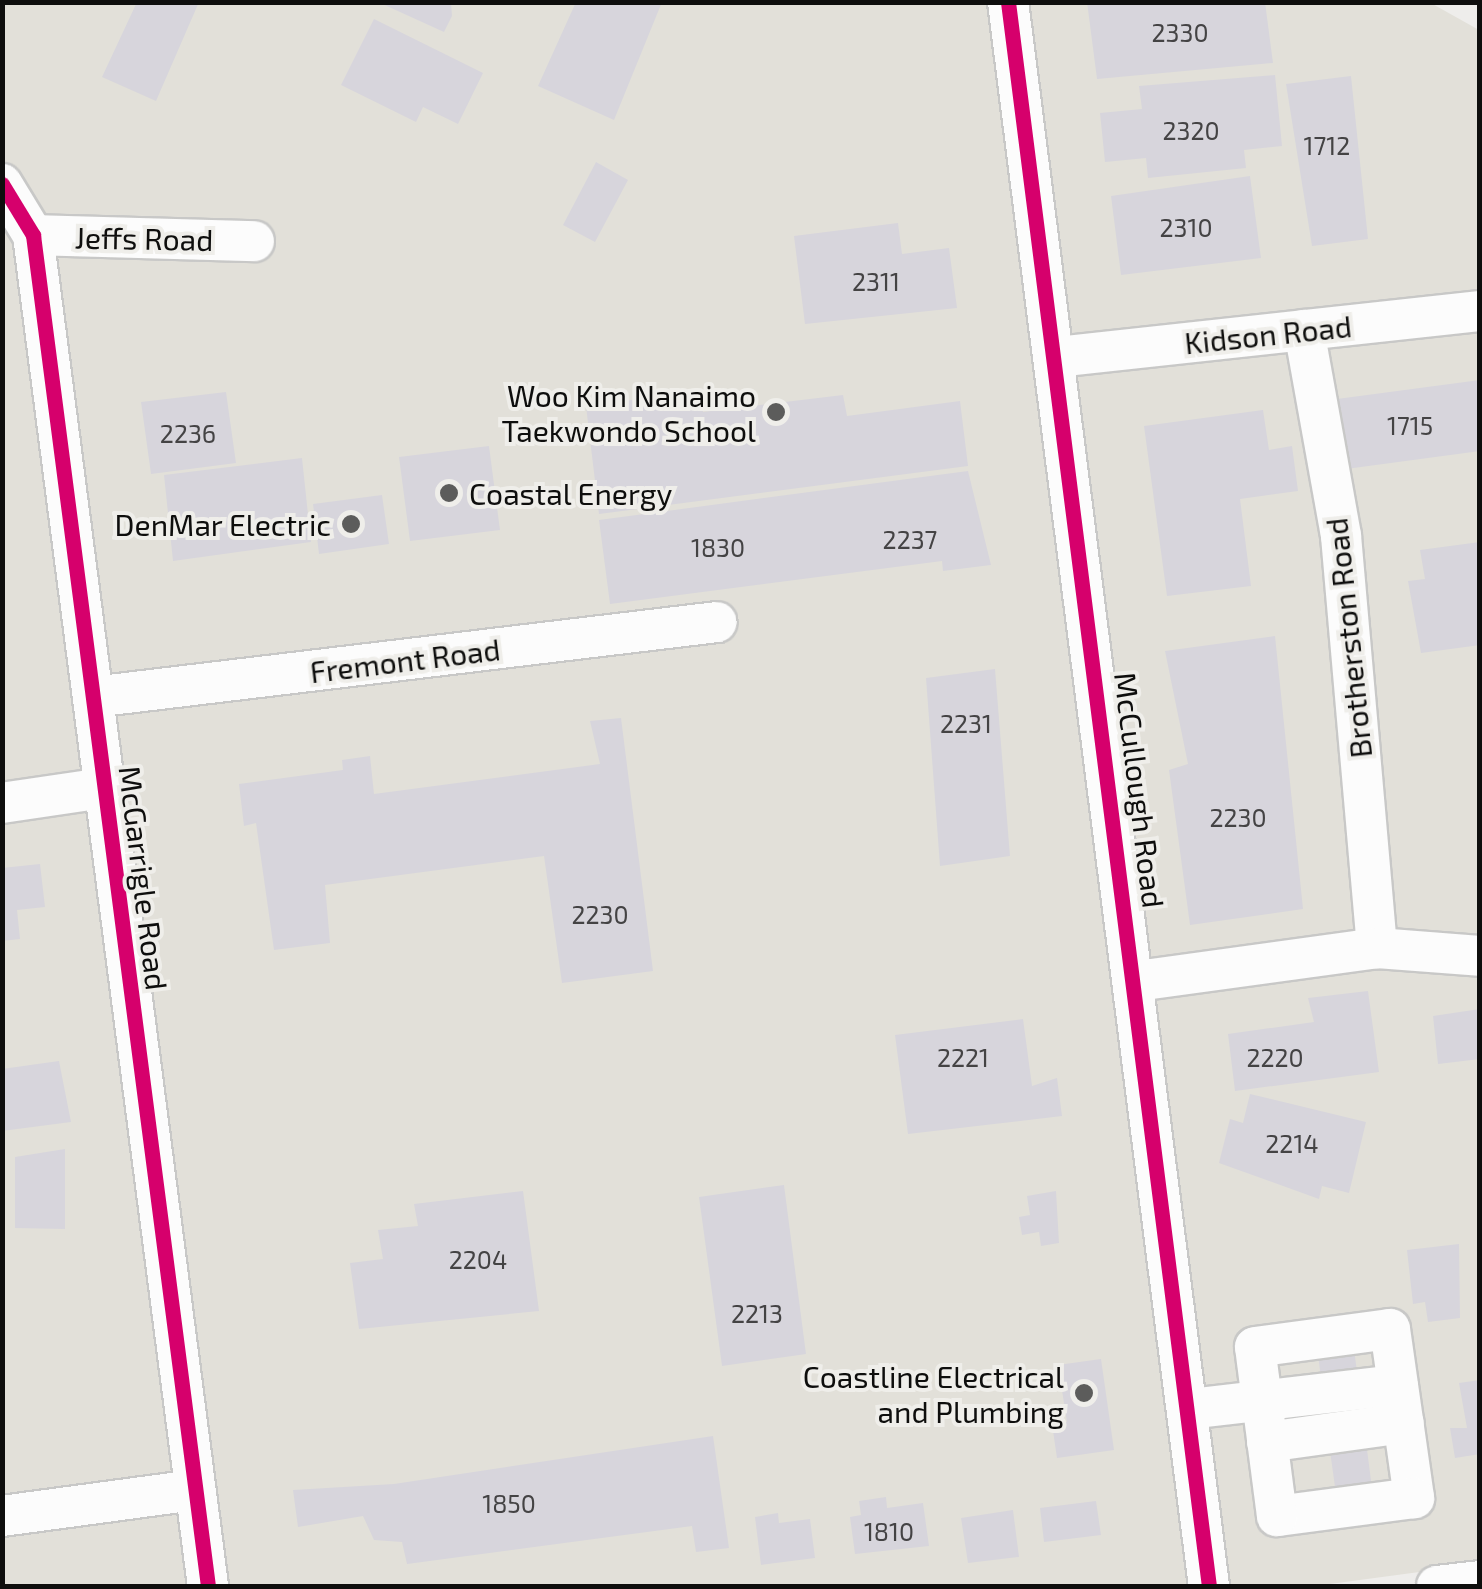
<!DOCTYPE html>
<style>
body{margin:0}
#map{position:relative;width:1482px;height:1589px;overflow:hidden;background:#eeedeb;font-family:"Exo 2",sans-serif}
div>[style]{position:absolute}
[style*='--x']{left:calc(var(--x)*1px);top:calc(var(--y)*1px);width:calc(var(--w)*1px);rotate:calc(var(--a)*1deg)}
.built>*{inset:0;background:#e2e0d9}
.building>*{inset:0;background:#d7d5dc}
.roads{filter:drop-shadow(2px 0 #c8c8c7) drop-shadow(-2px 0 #c8c8c7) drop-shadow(0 2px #c8c8c7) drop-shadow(0 -2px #c8c8c7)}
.minor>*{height:40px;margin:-20px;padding:0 20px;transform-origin:20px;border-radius:20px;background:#fcfcfc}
.cycleway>*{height:15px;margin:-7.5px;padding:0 7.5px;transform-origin:7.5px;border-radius:7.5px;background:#d6006c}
.dots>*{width:28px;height:28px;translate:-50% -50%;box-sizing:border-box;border:5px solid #efeeea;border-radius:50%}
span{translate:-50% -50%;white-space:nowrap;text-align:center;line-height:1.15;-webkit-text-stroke:8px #efeeea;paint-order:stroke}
.number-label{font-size:25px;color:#444344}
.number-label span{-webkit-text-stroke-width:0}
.street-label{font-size:30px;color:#0e0e0d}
.poi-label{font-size:30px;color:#0e0e0d}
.right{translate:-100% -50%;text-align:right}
.left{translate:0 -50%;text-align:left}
.frame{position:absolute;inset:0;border:5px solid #0e0e0d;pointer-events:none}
</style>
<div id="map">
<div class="built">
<div style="clip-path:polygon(1429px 2px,1479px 30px,1479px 1564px,1315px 1586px,3px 1586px,3px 3px)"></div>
</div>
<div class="building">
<div style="clip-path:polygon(137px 2px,199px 2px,156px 101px,102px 77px)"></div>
<div style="clip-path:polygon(378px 2px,451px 2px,452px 16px,444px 32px)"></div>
<div style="clip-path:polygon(576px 2px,662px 2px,614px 120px,538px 86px)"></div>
<div style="clip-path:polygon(1087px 2px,1265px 2px,1273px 63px,1097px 79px)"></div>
<div style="clip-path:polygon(374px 19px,483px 73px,458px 124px,423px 107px,416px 122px,341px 85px)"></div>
<div style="clip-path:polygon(1275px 75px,1282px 146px,1244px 150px,1246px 168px,1148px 178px,1146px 158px,1105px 162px,1100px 113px,1142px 109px,1139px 86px)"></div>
<div style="clip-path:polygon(1351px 76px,1368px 239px,1312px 246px,1286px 84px)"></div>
<div style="clip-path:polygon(596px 162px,628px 180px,595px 242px,563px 225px)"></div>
<div style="clip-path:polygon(1250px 176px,1261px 258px,1121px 275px,1111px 196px)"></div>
<div style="clip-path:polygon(898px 223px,902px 254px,949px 248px,957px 308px,805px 324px,794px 236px)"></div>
<div style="clip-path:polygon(1480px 380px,1480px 451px,1346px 469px,1337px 399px)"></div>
<div style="clip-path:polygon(700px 391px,703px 412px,843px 395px,847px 416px,960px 401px,968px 466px,599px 514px,586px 406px)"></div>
<div style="clip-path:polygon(226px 392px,236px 463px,151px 474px,141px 402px)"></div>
<div style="clip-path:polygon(1263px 410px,1269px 450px,1292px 446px,1298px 491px,1240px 499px,1251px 586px,1167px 596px,1144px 426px)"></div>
<div style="clip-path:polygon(489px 446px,500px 530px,410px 541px,399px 457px)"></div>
<div style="clip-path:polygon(302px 458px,311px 542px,173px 561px,164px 475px)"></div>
<div style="clip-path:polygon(968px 471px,991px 565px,943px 571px,942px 561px,610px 604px,599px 520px)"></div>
<div style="clip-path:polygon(382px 495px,389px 544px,319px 554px,313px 504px)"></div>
<div style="clip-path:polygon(1480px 542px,1480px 645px,1421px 653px,1408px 581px,1425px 579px,1420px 550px)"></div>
<div style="clip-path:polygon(1275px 636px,1303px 909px,1190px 925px,1169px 770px,1188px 764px,1165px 651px)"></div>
<div style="clip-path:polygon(995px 669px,1010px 856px,940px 866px,926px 678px)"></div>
<div style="clip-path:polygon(621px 718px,653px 971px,562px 983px,544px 856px,325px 885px,330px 943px,274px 950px,256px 823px,244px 826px,239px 784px,343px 770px,342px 760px,370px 756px,374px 794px,600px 764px,590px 721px)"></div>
<div style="clip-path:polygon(40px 864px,45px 907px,17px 910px,20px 939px,2px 941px,2px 868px)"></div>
<div style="clip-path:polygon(1368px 991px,1379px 1072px,1235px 1091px,1228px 1034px,1314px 1022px,1308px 998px)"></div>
<div style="clip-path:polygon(1480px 1009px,1480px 1059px,1438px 1064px,1433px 1016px)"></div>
<div style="clip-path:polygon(1023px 1019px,1032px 1086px,1057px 1078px,1062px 1116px,908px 1134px,895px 1035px)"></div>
<div style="clip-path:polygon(59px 1061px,71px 1122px,2px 1131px,2px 1069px)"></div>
<div style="clip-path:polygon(1250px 1094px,1366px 1122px,1349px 1193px,1322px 1186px,1319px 1199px,1219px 1163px,1230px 1119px,1243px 1123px)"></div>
<div style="clip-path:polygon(65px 1149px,65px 1229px,15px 1228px,15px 1157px)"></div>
<div style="clip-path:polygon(784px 1185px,806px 1354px,722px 1366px,699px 1197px)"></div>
<div style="clip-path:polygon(523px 1191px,539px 1311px,359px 1329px,350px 1263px,383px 1259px,378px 1230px,418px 1226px,414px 1204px)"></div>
<div style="clip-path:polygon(1056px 1191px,1059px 1243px,1041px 1246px,1039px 1232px,1022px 1235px,1019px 1217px,1030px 1215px,1027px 1196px)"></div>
<div style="clip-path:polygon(1459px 1244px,1460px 1318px,1428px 1322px,1425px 1302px,1413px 1304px,1407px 1250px)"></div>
<div style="clip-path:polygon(1353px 1341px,1373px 1496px,1337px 1501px,1330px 1451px,1305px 1454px,1297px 1390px,1322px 1387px,1317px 1346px)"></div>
<div style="clip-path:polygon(1101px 1359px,1114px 1450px,1057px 1458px,1052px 1424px,1067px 1422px,1058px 1365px)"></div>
<div style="clip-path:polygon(1480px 1380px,1480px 1454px,1455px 1458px,1450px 1428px,1467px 1428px,1459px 1383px)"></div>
<div style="clip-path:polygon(713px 1436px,729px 1548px,696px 1552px,692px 1526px,407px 1564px,402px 1542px,374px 1540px,363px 1516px,298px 1527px,293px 1490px,394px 1484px)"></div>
<div style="clip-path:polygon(886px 1497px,887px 1508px,923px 1503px,929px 1546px,855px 1554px,850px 1517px,861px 1515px,859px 1501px)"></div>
<div style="clip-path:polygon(1096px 1501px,1101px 1535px,1044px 1542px,1040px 1508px)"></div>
<div style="clip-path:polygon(1013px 1510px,1019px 1557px,968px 1563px,961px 1518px)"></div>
<div style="clip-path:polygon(778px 1513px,779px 1523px,810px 1519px,815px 1558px,761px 1565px,755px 1517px)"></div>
</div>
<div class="roads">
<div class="minor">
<div style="--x:1008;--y:2;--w:1597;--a:82.77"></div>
<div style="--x:2;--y:184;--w:60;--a:58.7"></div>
<div style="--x:33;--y:235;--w:1362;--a:82.62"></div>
<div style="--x:33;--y:235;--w:221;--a:1.6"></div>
<div style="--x:1304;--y:330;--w:209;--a:79.8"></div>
<div style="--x:1341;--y:536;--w:414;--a:85"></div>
<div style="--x:1057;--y:357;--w:425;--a:-6.2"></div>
<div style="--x:93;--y:697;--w:628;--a:-6.85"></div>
<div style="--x:2;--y:803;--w:103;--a:-8.4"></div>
<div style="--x:1137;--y:981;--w:242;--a:-7.8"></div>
<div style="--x:1377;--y:948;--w:103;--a:4.4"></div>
<div style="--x:1390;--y:1329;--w:171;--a:81.9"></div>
<div style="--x:1414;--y:1498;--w:138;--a:172.5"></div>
<div style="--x:1277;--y:1516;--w:170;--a:-97.4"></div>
<div style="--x:1255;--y:1347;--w:136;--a:-7.6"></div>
<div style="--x:1189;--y:1409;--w:210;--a:-6.6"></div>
<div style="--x:1267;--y:1442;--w:138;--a:-7.9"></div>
<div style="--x:2;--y:1516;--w:195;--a:-7.7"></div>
<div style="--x:1437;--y:1586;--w:43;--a:-6.6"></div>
</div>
</div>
<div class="cycleway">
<div style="--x:1008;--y:2;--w:1597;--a:82.77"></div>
<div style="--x:2;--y:184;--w:60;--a:58.7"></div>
<div style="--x:33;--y:235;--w:1362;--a:82.62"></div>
</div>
<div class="dots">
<div style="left:776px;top:412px;background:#5c5c5b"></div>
<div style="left:449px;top:493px;background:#5c5c5b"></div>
<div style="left:351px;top:524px;background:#5c5c5b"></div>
<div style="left:1084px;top:1393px;background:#5c5c5b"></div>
</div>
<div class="number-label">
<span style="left:1180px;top:32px">2330</span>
<span style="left:1191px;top:130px">2320</span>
<span style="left:1327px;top:145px">1712</span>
<span style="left:1186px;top:227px">2310</span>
<span style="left:876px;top:281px">2311</span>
<span style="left:1410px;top:425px">1715</span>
<span style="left:188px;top:433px">2236</span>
<span style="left:910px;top:539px">2237</span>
<span style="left:718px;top:547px">1830</span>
<span style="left:966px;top:723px">2231</span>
<span style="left:1238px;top:817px">2230</span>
<span style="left:600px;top:914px">2230</span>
<span style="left:963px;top:1057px">2221</span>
<span style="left:1275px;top:1057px">2220</span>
<span style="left:1292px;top:1143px">2214</span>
<span style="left:478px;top:1259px">2204</span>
<span style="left:757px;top:1313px">2213</span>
<span style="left:509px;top:1503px">1850</span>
<span style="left:889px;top:1531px">1810</span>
</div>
<div class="street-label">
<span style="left:144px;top:238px;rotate:1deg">Jeffs Road</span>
<span style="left:1268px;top:334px;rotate:-6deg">Kidson Road</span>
<span style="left:1348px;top:638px;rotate:-96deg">Brotherston Road</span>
<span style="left:405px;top:660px;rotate:-7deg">Fremont Road</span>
<span style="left:1140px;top:790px;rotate:83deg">McCullough Road</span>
<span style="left:144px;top:878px;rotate:83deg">McGarrigle Road</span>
</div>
<div class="poi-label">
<span class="right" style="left:756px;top:412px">Woo Kim Nanaimo<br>Taekwondo School</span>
<span class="left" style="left:469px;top:493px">Coastal Energy</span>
<span class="right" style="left:331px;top:524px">DenMar Electric</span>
<span class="right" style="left:1064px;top:1393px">Coastline Electrical<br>and Plumbing</span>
</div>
<div class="frame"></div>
</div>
